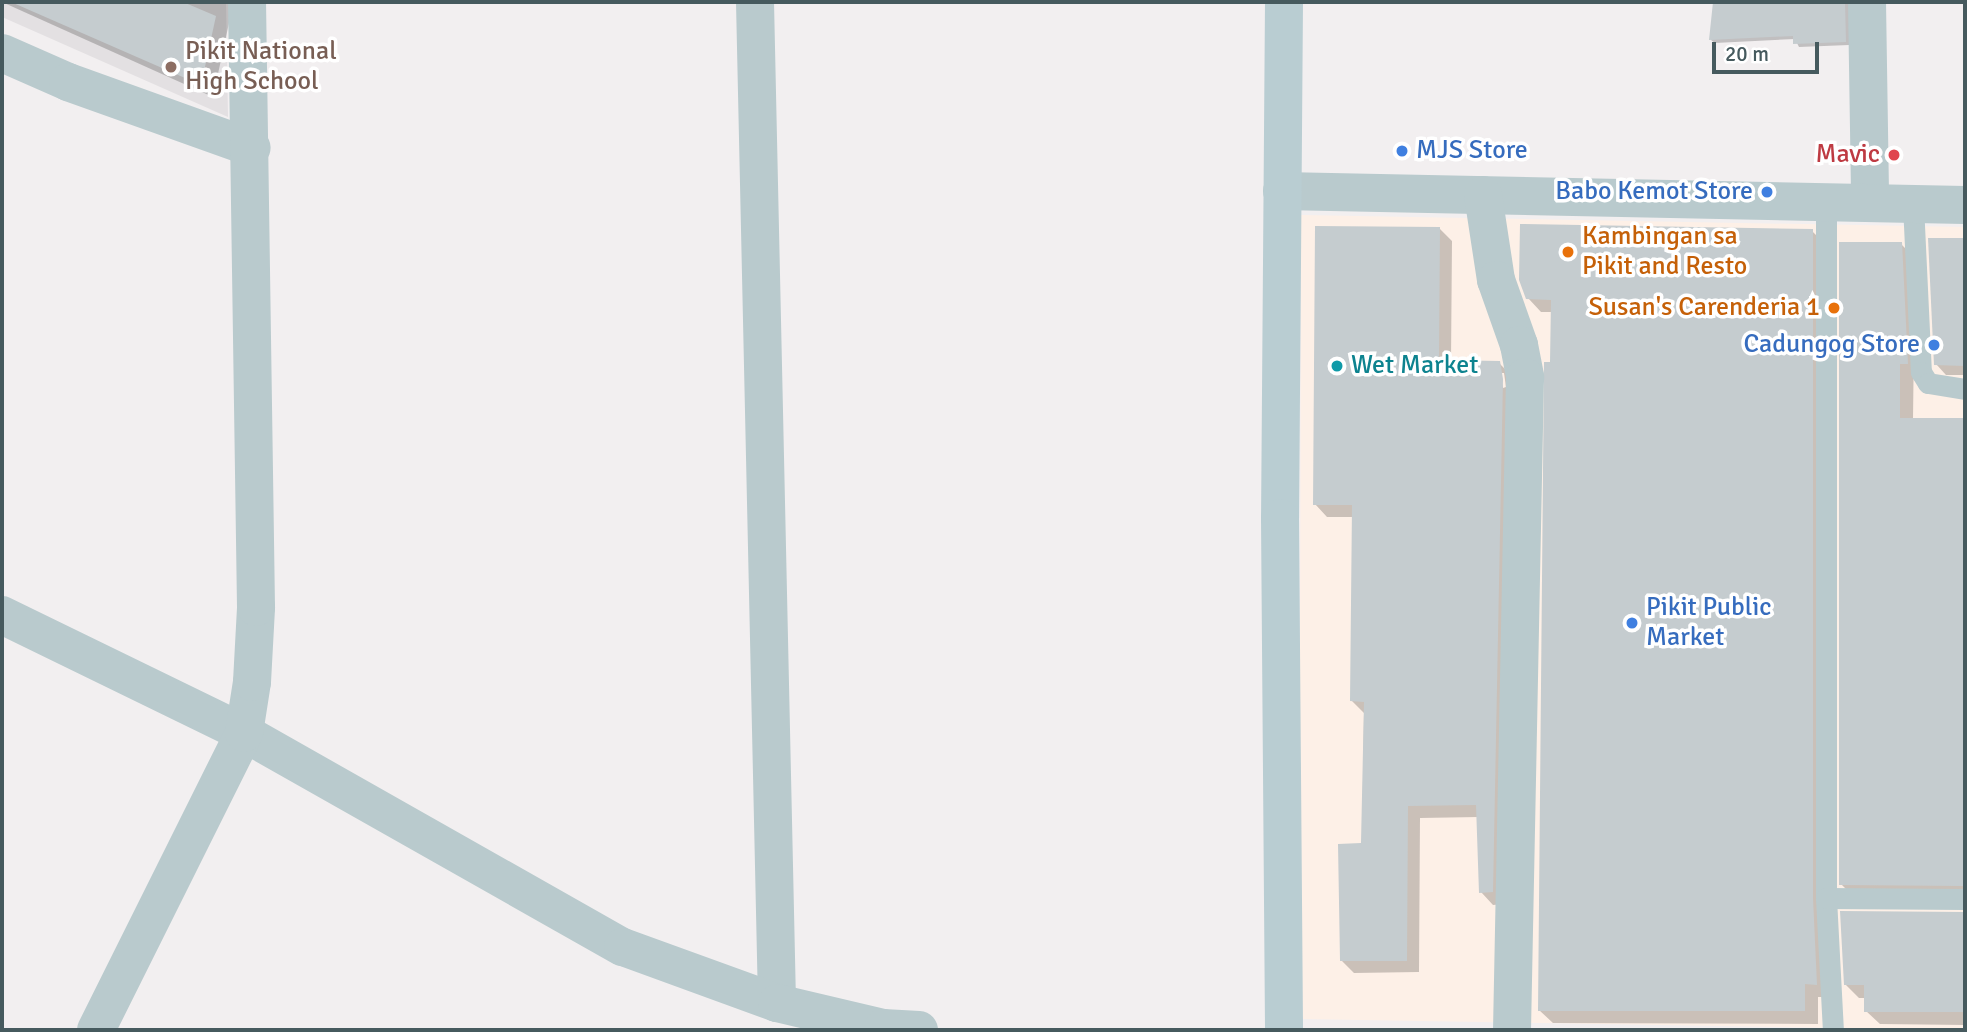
<!DOCTYPE html>
<style>
body{margin:0}
#map{position:relative;width:1967px;height:1032px;overflow:hidden;background:#f2eff0;font-family:Signika,sans-serif}
div>[style]{position:absolute}
[style*='--x']{left:calc(var(--x)*1px);top:calc(var(--y)*1px);width:calc(var(--w)*1px);rotate:calc(var(--a)*1deg)}
.commercial>*{inset:0;background:#fdf0e7}
.education>*{inset:0;background:#e3e0e2}
.shadow>*{inset:0;background:#0003}
.building>*{inset:0;background:#c5cccf}
.lane>*{height:21px;margin:-10.5px;padding:0 10.5px;transform-origin:10.5px;border-radius:10.5px;background:#b9cacd}
.street>*{height:38px;margin:-19px;padding:0 19px;transform-origin:19px;border-radius:19px;background:#b9cacd}
.secondary>*{height:38px;margin:-19px;padding:0 19px;transform-origin:19px;border-radius:19px;background:#b9cdd2}
.dots>*{width:19px;height:19px;translate:-50% -50%;box-sizing:border-box;border:4px solid #fff;border-radius:50%}
span{translate:-50% -50%;white-space:nowrap;text-align:center;line-height:1.15;-webkit-text-stroke:7px #fff;paint-order:stroke}
.education-label{font-size:26px;color:#785e54}
.left{translate:0 -50%;text-align:left}
.shop-label{font-size:26px;color:#366cbe}
.right{translate:-100% -50%;text-align:right}
.health-label{font-size:26px;color:#be3a42}
.food-label{font-size:26px;color:#c56008}
.culture-label{font-size:26px;color:#0d838f}
.frame{position:absolute;inset:0;border:4px solid #465a5e;pointer-events:none}
.scale{position:absolute;left:1712px;top:42px;width:107px;height:32px;box-sizing:border-box;border:4px solid #465a5e;border-top:0;padding-left:9px;font-size:21px;line-height:24px;white-space:nowrap;color:#465a5e;-webkit-text-stroke:5px #fff;paint-order:stroke}
</style>
<div id="map">
<div class="commercial">
<div style="clip-path:polygon(1301px 215px,1965px 227px,1965px 1030px,1299px 1019px)"></div>
</div>
<div class="education">
<div style="clip-path:polygon(2px 2px,226px 2px,228px 117px,2px 17px)"></div>
</div>
<div class="shadow">
<div style="clip-path:polygon(2px 2px,229px 2px,229px 23px,213px 97px)"></div>
<div style="clip-path:polygon(1715px 2px,1851px 2px,1849px 45px,1799px 47px,1795px 39px,1715px 43px,1711px 40px)"></div>
<div style="clip-path:polygon(evenodd,1440px 229px,1452px 241px,1451px 362px,1499px 363px,1512px 376px,1505px 904px,1493px 905px,1481px 892px,1479px 817px,1420px 818px,1419px 972px,1354px 973px,1342px 961px,1362px 845px,1364px 713px,1352px 701px,1353px 517px,1327px 517px,1315px 504px,1440px 229px,1500px 373px,1504px 373px,1506px 387px,1503px 388px,1500px 373px)"></div>
<div style="clip-path:polygon(1812px 231px,1825px 244px,1830px 997px,1818px 997px,1818px 1024px,1553px 1023px,1539px 1010px,1553px 312px,1541px 312px,1528px 298px)"></div>
<div style="clip-path:polygon(1930px 239px,1965px 240px,1965px 375px,1946px 375px,1936px 364px)"></div>
<div style="clip-path:polygon(1901px 244px,1915px 258px,1913px 420px,1965px 420px,1965px 899px,1855px 898px,1841px 884px)"></div>
<div style="clip-path:polygon(1842px 913px,1965px 914px,1965px 1025px,1880px 1024px,1866px 1011px,1866px 998px,1859px 998px,1845px 984px)"></div>
</div>
<div class="building">
<div style="clip-path:polygon(11px 2px,183px 2px,216px 16px,201px 85px)"></div>
<div style="clip-path:polygon(1713px 2px,1845px 2px,1846px 42px,1793px 44px,1793px 36px,1709px 40px)"></div>
<div style="clip-path:polygon(1520px 224px,1813px 229px,1813px 898px,1817px 985px,1805px 984px,1805px 1011px,1538px 1011px,1544px 362px,1550px 362px,1551px 300px,1526px 299px,1519px 280px)"></div>
<div style="clip-path:polygon(1315px 226px,1440px 227px,1439px 360px,1500px 361px,1503px 379px,1493px 892px,1479px 893px,1476px 805px,1408px 806px,1407px 961px,1340px 961px,1338px 844px,1361px 843px,1364px 702px,1350px 701px,1352px 505px,1313px 505px)"></div>
<div style="clip-path:polygon(1928px 238px,1965px 238px,1965px 366px,1934px 365px)"></div>
<div style="clip-path:polygon(1839px 242px,1902px 242px,1908px 364px,1900px 364px,1900px 418px,1965px 418px,1965px 886px,1839px 885px)"></div>
<div style="clip-path:polygon(1840px 911px,1965px 912px,1965px 1012px,1864px 1012px,1864px 985px,1844px 985px)"></div>
</div>
<div class="lane">
<div style="--x:1826;--y:202;--w:696;--a:90"></div>
<div style="--x:1826;--y:898;--w:132;--a:87"></div>
<div style="--x:1913;--y:204;--w:168;--a:87.3"></div>
<div style="--x:1921;--y:372;--w:13;--a:58"></div>
<div style="--x:1928;--y:383;--w:37;--a:9"></div>
<div style="--x:1826;--y:898;--w:139;--a:0.4"></div>
</div>
<div class="street">
<div style="--x:755;--y:2;--w:1001;--a:88.74"></div>
<div style="--x:1867;--y:2;--w:201;--a:89.1"></div>
<div style="--x:2;--y:53;--w:72;--a:23.7"></div>
<div style="--x:68;--y:82;--w:195;--a:19.7"></div>
<div style="--x:1282;--y:191;--w:683;--a:1.17"></div>
<div style="--x:1483;--y:195;--w:86;--a:81.3"></div>
<div style="--x:1496;--y:280;--w:69;--a:70.5"></div>
<div style="--x:1519;--y:345;--w:33;--a:79"></div>
<div style="--x:1525;--y:377;--w:653;--a:91.14"></div>
<div style="--x:2;--y:615;--w:269;--a:26"></div>
<div style="--x:244;--y:733;--w:435;--a:29.5"></div>
<div style="--x:623;--y:947;--w:164;--a:20"></div>
<div style="--x:777;--y:1003;--w:109;--a:13.3"></div>
<div style="--x:883;--y:1028;--w:36;--a:3"></div>
<div style="--x:96;--y:1030;--w:332;--a:-63.5"></div>
<div style="--x:244;--y:733;--w:52;--a:-81.1"></div>
<div style="--x:252;--y:682;--w:75;--a:-86.9"></div>
<div style="--x:256;--y:607;--w:605;--a:-90.85"></div>
</div>
<div class="secondary">
<div style="--x:1284;--y:2;--w:516;--a:90.44"></div>
<div style="--x:1280;--y:518;--w:512;--a:89.55"></div>
</div>
<div class="dots">
<div style="left:171px;top:67px;background:#8d6e63"></div>
<div style="left:1402px;top:151px;background:#3f7fe0"></div>
<div style="left:1894px;top:155px;background:#e0444e"></div>
<div style="left:1767px;top:192px;background:#3f7fe0"></div>
<div style="left:1568px;top:252px;background:#e8710a"></div>
<div style="left:1834px;top:308px;background:#e8710a"></div>
<div style="left:1934px;top:345px;background:#3f7fe0"></div>
<div style="left:1337px;top:366px;background:#0f9aa8"></div>
<div style="left:1632px;top:623px;background:#3f7fe0"></div>
</div>
<div class="education-label">
<span class="left" style="left:185px;top:67px">Pikit National<br>High School</span>
</div>
<div class="shop-label">
<span class="left" style="left:1416px;top:151px">MJS Store</span>
<span class="right" style="left:1753px;top:192px">Babo Kemot Store</span>
<span class="right" style="left:1920px;top:345px">Cadungog Store</span>
<span class="left" style="left:1646px;top:623px">Pikit Public<br>Market</span>
</div>
<div class="health-label">
<span class="right" style="left:1880px;top:155px">Mavic</span>
</div>
<div class="food-label">
<span class="left" style="left:1582px;top:252px">Kambingan sa<br>Pikit and Resto</span>
<span class="right" style="left:1820px;top:308px">Susan's Carenderia 1</span>
</div>
<div class="culture-label">
<span class="left" style="left:1351px;top:366px">Wet Market</span>
</div>
<div class="frame"></div>
<div class="scale">20 m</div>
</div>
